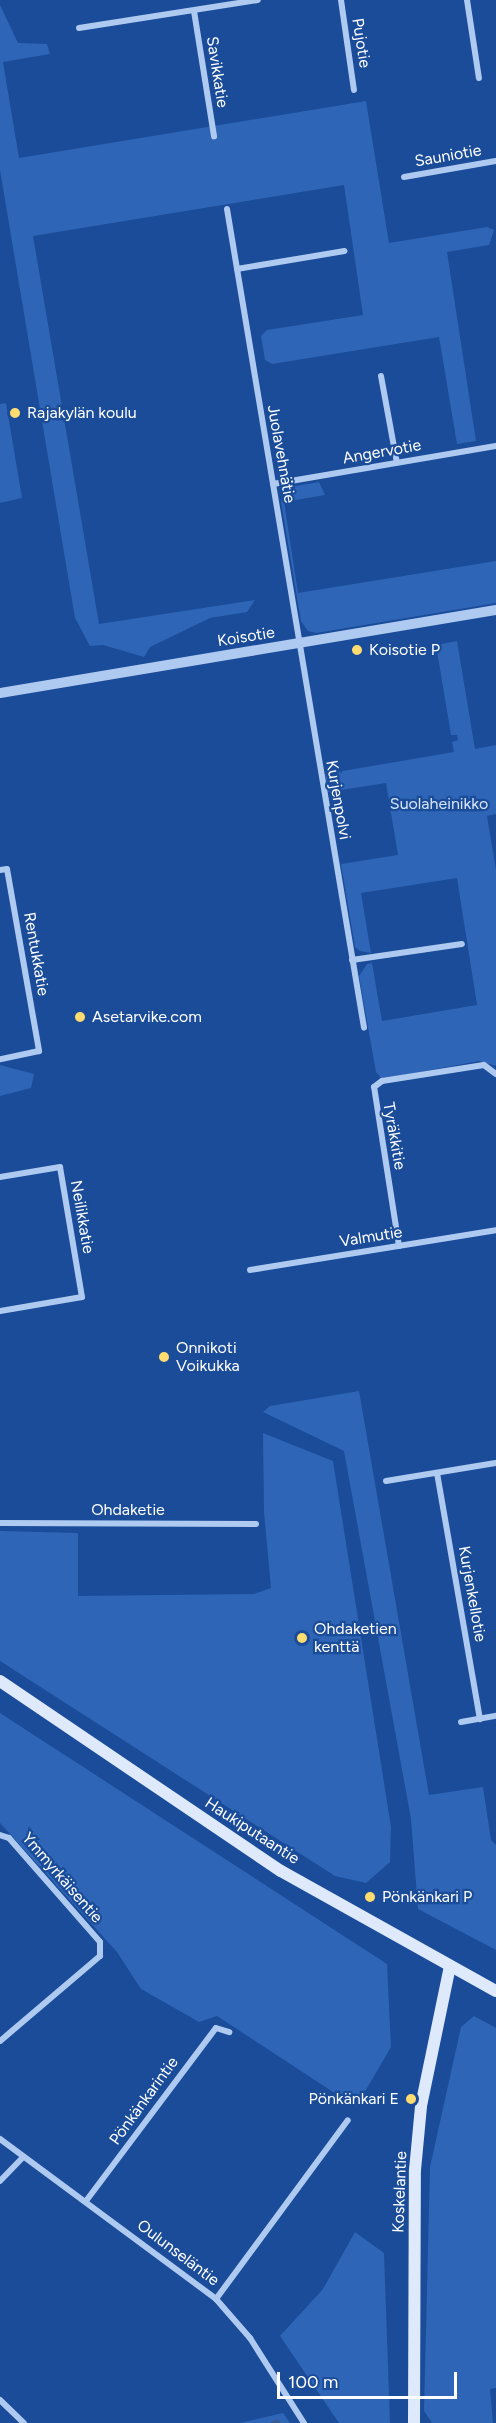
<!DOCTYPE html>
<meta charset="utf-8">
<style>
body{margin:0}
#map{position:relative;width:496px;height:2423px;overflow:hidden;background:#1a4c99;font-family:Figtree,sans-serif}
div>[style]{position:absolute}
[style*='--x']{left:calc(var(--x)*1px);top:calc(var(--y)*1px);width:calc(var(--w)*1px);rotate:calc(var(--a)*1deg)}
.green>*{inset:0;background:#2e65b6}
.stream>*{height:4px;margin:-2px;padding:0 2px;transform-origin:2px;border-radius:2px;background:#375a92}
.minor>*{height:6px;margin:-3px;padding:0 3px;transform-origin:3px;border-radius:3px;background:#afcaf1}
.tertiary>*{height:10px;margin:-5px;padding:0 5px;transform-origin:5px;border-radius:5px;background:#afcaf1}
.secondary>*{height:12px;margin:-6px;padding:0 6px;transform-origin:6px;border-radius:6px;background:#dee9fc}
.dots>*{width:16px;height:16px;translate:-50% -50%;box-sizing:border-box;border:3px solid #1a4c99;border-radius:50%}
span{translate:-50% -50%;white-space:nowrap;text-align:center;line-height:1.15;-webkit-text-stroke:4.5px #1a4c99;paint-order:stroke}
.street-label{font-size:16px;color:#fff}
.poi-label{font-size:16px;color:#fff}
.left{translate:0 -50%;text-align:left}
.right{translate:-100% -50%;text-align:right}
.park-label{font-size:16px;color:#d7e6fb}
.scale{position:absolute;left:277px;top:2372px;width:180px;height:27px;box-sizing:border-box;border:3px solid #fff;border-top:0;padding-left:8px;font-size:18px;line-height:21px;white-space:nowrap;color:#fff;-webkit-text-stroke:4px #1a4c99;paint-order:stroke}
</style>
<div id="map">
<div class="green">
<div style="clip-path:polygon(0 5px,18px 43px,47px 44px,50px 54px,3px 62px,19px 158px,366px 101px,389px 243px,487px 227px,494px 230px,489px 245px,447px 252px,476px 441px,457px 444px,439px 337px,272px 364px,265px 360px,261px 336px,267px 330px,363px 315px,344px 185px,33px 236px,99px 624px,255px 600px,247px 612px,210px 618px,150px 647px,144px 657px,103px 645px,90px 646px,75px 618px,0 170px)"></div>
<div style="clip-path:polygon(6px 403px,22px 498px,0 503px,0 404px)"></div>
<div style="clip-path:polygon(319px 482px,325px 495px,284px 502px,298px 593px,496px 561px,496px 603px,316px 633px,308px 631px,301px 621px,281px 501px,290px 487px)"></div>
<div style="clip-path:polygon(457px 641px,475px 749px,496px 745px,496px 814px,487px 816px,496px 870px,496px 1066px,479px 1061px,382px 1079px,376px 1072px,359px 976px,367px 964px,372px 963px,382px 1021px,477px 1005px,457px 878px,361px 893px,371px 953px,360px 951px,355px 947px,341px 864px,398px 855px,386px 783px,328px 792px,325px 774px,454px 752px,452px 742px,458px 740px,457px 735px,451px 735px,436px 645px)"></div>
<div style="clip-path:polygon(0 1065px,34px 1074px,31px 1088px,0 1096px)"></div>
<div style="clip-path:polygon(359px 1391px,429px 1795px,483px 1787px,491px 1840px,496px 1845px,496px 1950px,418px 1909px,411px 1819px,344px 1451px,263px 1412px,270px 1406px)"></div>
<div style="clip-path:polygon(263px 1433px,333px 1461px,391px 1827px,390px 1862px,366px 1883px,335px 1876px,0 1661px,0 1531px,78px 1533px,78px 1596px,254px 1594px,271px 1588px,264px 1512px)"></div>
<div style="clip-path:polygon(0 1713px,387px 1964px,391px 2047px,356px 2107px,217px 2016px,199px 2022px,141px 1989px,117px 1952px,0 1823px)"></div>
<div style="clip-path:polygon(474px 2016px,496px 2028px,496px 2388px,490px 2389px,493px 2423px,432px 2423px,424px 2411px,430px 2167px,461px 2027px)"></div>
<div style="clip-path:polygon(355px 2232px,384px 2253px,390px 2423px,339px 2423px,280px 2336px,323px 2289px)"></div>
<div style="clip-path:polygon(283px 2413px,290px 2423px,240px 2423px)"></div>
</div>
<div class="stream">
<div style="--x:273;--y:2423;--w:5;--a:-11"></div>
</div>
<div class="minor">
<div style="--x:341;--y:0;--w:91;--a:81.8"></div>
<div style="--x:467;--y:0;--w:79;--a:81.3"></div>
<div style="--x:194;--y:11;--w:127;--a:80.9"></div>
<div style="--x:79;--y:28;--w:181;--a:-8.9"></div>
<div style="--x:404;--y:177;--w:93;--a:-9.9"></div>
<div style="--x:227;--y:209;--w:830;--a:80.5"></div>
<div style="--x:237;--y:269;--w:109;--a:-9.5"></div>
<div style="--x:381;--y:376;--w:88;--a:79.6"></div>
<div style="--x:273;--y:484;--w:226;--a:-9.7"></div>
<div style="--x:0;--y:870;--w:7;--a:-8"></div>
<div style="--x:7;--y:869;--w:185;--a:80"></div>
<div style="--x:39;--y:1051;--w:40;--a:168"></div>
<div style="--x:352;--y:960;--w:111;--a:-8.3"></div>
<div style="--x:0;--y:1177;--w:61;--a:-9.5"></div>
<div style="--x:60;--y:1167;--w:132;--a:80.4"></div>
<div style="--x:82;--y:1297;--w:83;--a:170.3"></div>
<div style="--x:399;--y:1246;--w:161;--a:-98.9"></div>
<div style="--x:374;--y:1087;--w:10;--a:-37"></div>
<div style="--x:382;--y:1081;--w:103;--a:-8.9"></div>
<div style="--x:484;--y:1065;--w:15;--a:37"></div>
<div style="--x:250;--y:1270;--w:249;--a:-9.2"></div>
<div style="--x:437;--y:1473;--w:250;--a:80.1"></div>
<div style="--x:386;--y:1481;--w:111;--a:-9.3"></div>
<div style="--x:0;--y:1523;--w:256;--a:0.2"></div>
<div style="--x:461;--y:1722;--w:36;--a:-10"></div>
<div style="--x:0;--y:1835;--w:9;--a:18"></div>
<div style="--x:9;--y:1838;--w:138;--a:48.8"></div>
<div style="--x:100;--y:1942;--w:14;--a:90"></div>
<div style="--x:100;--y:1956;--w:131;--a:139.6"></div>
<div style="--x:0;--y:2139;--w:269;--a:36.5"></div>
<div style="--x:216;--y:2299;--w:52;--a:48.9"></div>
<div style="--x:250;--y:2338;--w:101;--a:57.6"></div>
<div style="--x:0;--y:2181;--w:32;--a:-46"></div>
<div style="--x:86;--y:2201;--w:216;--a:-53.1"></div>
<div style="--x:216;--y:2028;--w:14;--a:17"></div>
<div style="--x:216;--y:2299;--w:222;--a:-53.6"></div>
<div style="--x:0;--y:2400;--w:33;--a:44"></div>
</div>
<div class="tertiary">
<div style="--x:0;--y:693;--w:503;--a:-9.5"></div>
</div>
<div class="secondary">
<div style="--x:0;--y:1681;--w:339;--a:34.1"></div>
<div style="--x:281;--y:1871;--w:246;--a:29.2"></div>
<div style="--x:414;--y:2423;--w:253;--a:-89.8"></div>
<div style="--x:415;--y:2170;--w:64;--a:-84.6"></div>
<div style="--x:421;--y:2106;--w:143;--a:-78.3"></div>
</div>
<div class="dots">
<div style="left:15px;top:413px;background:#ffdc6f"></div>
<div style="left:357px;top:650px;background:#ffdc6f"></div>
<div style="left:80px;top:1017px;background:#ffdc6f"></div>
<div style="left:164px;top:1357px;background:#ffdc6f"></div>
<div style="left:302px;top:1638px;background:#ffdc6f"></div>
<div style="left:370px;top:1897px;background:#ffdc6f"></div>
<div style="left:411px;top:2099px;background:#ffdc6f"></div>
</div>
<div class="street-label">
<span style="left:361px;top:43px;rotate:81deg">Pujotie</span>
<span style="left:217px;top:72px;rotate:81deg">Savikkatie</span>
<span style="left:448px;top:156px;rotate:-10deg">Sauniotie</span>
<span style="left:382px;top:452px;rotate:-10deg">Angervotie</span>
<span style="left:281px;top:454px;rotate:80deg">Juolavehnätie</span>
<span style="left:246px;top:637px;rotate:-9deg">Koisotie</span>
<span style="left:338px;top:800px;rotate:80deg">Kurjenpolvi</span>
<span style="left:36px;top:954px;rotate:80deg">Rentukkatie</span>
<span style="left:394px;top:1136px;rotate:80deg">Tyräkkitie</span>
<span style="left:82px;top:1217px;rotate:80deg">Neilikkatie</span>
<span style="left:371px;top:1237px;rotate:-9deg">Valmutie</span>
<span style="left:128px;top:1510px">Ohdaketie</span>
<span style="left:472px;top:1594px;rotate:80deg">Kurjenkellotie</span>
<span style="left:252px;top:1831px;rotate:33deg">Haukiputaantie</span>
<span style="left:62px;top:1878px;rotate:49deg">Ymmyrkäisentie</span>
<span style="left:144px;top:2101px;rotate:-54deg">Pönkänkarintie</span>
<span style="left:400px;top:2192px;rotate:-88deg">Koskelantie</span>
<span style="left:178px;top:2253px;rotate:37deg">Oulunseläntie</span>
</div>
<div class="poi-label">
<span class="left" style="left:27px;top:413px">Rajakylän koulu</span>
<span class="left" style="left:369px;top:650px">Koisotie P</span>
<span class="left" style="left:92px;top:1017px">Asetarvike.com</span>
<span class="left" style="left:176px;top:1357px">Onnikoti<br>Voikukka</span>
<span class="left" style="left:314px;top:1638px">Ohdaketien<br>kenttä</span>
<span class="left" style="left:382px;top:1897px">Pönkänkari P</span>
<span class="right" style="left:399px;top:2099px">Pönkänkari E</span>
</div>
<div class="park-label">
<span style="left:439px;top:804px">Suolaheinikko</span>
</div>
<div class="scale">100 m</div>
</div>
